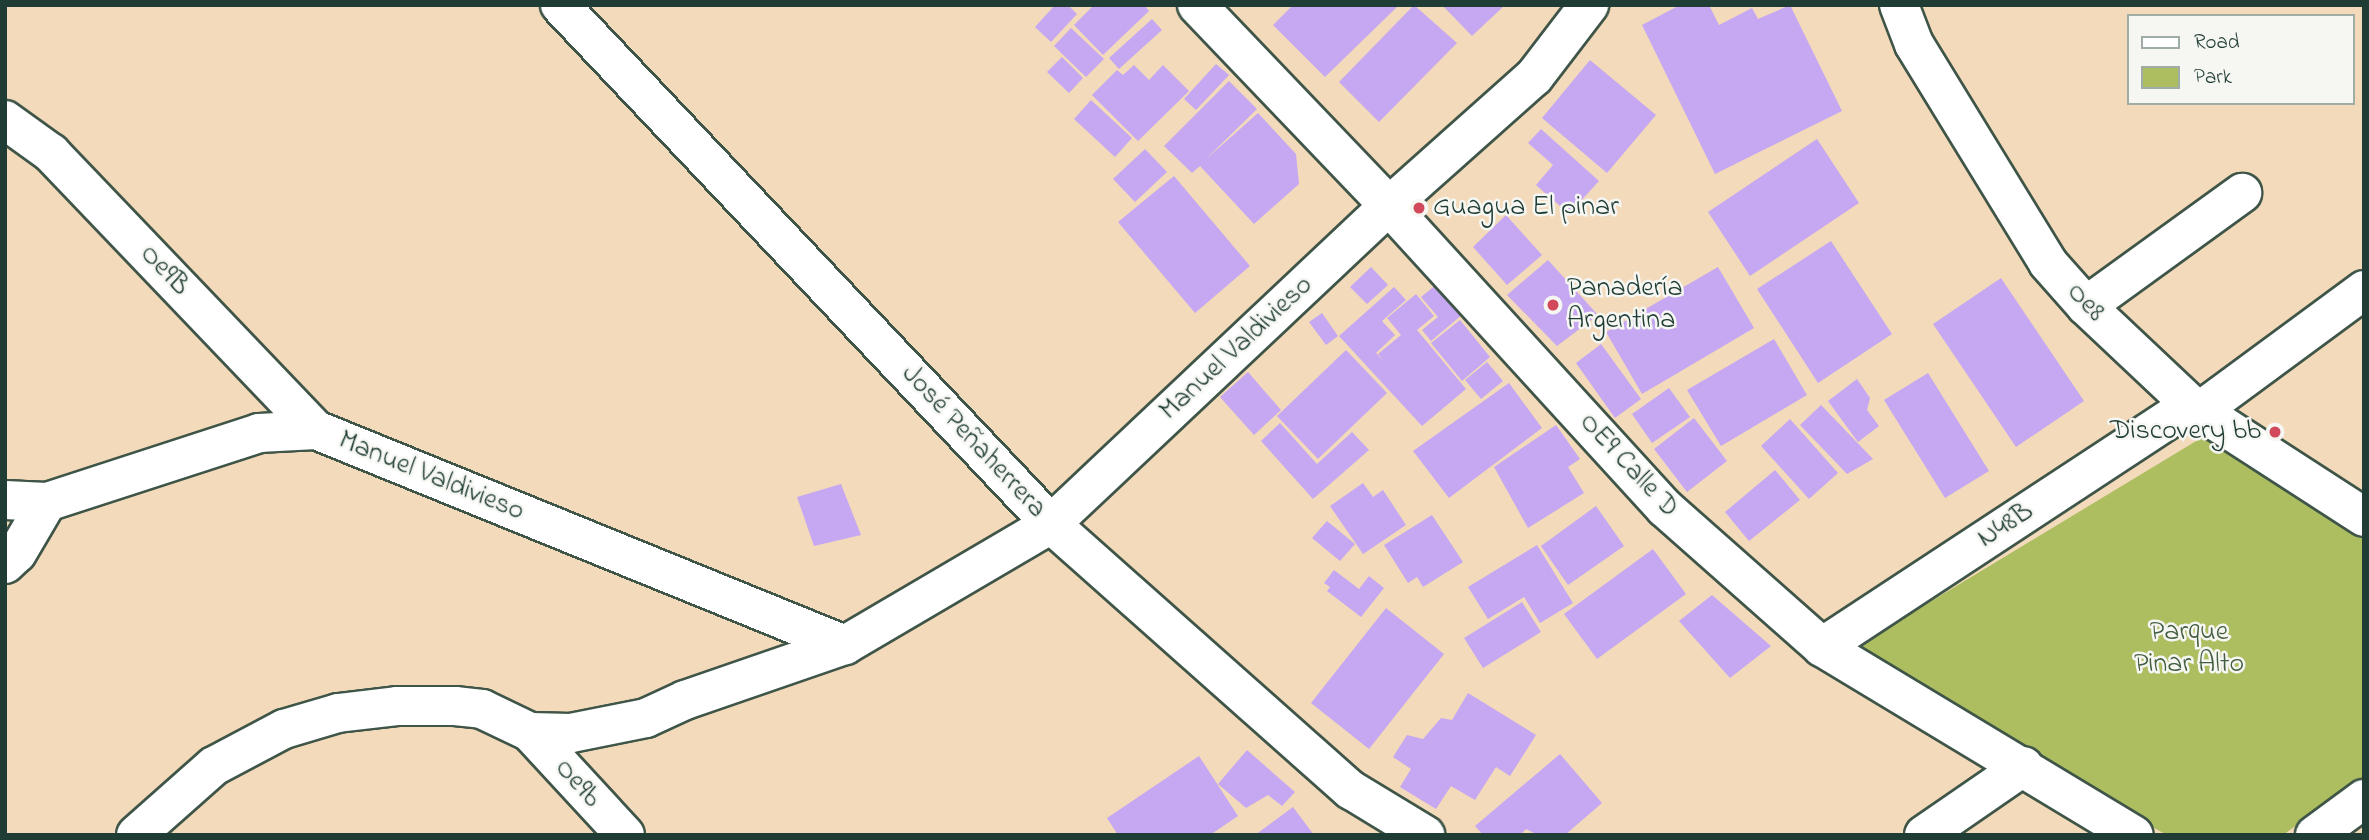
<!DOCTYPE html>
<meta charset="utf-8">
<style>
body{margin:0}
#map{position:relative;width:2369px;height:840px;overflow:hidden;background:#f3dabb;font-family:"Indie Flower",sans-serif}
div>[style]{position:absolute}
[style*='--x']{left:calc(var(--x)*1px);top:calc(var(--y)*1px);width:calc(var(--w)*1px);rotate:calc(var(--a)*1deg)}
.green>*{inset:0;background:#adbe61}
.building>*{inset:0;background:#c5a8f1}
.roads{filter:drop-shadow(2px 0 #3f5548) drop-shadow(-2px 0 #3f5548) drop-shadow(0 2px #3f5548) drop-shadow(0 -2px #3f5548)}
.minor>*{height:38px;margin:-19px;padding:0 19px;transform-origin:19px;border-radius:19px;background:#fff}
.dots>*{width:19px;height:19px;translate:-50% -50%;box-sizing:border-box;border:4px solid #f6f6f2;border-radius:50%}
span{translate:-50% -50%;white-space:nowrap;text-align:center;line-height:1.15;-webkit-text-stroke:5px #f6f6f2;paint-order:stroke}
.poi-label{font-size:28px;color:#1f3d34}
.left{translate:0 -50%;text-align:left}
.right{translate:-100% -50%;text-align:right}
.street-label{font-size:28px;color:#1f3d34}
.park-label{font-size:28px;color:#425d3f}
.frame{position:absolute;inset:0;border:7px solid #1f3d34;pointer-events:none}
.legend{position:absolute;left:2127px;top:14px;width:228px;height:91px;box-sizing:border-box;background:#f6f6f2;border:2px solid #a0aca6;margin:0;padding:9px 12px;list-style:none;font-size:21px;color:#1f3d34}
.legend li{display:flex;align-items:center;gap:14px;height:35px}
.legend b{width:35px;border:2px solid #a0aca6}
</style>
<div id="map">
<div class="green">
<div style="clip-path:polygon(2216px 429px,2364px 529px,2364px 777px,2283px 835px,2167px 835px,1839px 657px)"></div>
</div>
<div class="building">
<div style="clip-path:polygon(1055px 5px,1068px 5px,1077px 14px,1051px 42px,1035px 27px)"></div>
<div style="clip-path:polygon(1094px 5px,1144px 5px,1149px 11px,1103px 55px,1074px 25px)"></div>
<div style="clip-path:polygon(1293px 5px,1399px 5px,1325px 77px,1273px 25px)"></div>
<div style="clip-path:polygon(1414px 5px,1457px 43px,1379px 122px,1339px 82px)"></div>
<div style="clip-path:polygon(1442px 5px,1505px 5px,1472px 36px)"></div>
<div style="clip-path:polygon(1680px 5px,1709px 5px,1719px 25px,1752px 8px,1758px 19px,1790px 5px,1842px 111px,1715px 174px,1642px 25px)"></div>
<div style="clip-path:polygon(1152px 19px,1162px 30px,1119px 69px,1109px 58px)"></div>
<div style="clip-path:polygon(1071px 28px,1104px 59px,1086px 77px,1054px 46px)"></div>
<div style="clip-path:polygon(1062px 57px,1083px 78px,1069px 93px,1047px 72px)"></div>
<div style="clip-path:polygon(1590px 60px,1656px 115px,1607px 173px,1542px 118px)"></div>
<div style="clip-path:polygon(1216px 64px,1229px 75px,1196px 110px,1184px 99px)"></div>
<div style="clip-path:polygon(1134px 65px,1149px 80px,1163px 65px,1189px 91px,1138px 141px,1092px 95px,1117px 70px,1123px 75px)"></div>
<div style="clip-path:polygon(1229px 81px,1257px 109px,1205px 160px,1258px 113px,1296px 154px,1299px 184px,1254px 224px,1200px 166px,1192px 173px,1164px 146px)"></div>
<div style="clip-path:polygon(1091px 100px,1132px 138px,1115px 157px,1074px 119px)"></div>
<div style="clip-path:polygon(1541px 129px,1599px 181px,1569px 214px,1536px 185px,1553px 165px,1528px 143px)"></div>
<div style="clip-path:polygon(1817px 139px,1859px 203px,1750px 276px,1708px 212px)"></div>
<div style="clip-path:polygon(1145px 149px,1167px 172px,1135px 202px,1113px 179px)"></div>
<div style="clip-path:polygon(1174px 176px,1250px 266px,1195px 313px,1118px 222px)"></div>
<div style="clip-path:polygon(1506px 215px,1542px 255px,1507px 285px,1473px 247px)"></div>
<div style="clip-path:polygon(1831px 241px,1892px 334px,1818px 383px,1757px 289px)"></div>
<div style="clip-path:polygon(1548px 260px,1598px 315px,1557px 346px,1507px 295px)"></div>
<div style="clip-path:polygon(1371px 267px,1388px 285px,1367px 304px,1350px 287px)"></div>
<div style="clip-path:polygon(1718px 267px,1754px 328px,1642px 394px,1606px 332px)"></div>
<div style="clip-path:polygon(2001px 278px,2084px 401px,2016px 447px,1933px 324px)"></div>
<div style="clip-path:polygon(1437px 284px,1463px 314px,1431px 341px,1422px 330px,1438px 317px,1421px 297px)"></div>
<div style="clip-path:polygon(1394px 287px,1406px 300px,1382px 321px,1395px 335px,1376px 353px,1384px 361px,1378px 354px,1401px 335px,1387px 318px,1416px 294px,1434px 316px,1417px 330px,1466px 389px,1422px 426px,1339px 336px)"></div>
<div style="clip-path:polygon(1322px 313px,1338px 336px,1326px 345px,1309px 322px)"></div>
<div style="clip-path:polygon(1460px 320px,1490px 357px,1462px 381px,1431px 343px)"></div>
<div style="clip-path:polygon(1774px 339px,1807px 395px,1721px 446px,1687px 390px)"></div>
<div style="clip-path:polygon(1601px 344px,1641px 399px,1615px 418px,1576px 363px)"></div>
<div style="clip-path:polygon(1346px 350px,1387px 393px,1318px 459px,1277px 416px)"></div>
<div style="clip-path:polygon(1487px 362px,1503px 381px,1481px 399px,1465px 380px)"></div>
<div style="clip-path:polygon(1248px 372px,1281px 410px,1254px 435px,1220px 397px)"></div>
<div style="clip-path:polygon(1928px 373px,1989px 471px,1945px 498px,1884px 400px)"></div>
<div style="clip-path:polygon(1857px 379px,1870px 398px,1867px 410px,1879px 426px,1858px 442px,1828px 401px)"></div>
<div style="clip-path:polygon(1509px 383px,1542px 428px,1449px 498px,1413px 451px)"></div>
<div style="clip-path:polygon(1669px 388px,1690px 417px,1652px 443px,1632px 414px)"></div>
<div style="clip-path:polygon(1821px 405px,1873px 459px,1847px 474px,1800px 425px)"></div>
<div style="clip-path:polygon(1694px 418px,1727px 461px,1687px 492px,1654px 449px)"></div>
<div style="clip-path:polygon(1790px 419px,1838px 473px,1809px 499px,1761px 446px)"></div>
<div style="clip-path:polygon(1280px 423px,1317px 464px,1352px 432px,1369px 450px,1313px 499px,1261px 441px)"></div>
<div style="clip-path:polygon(1556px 425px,1580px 459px,1568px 467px,1584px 493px,1528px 528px,1494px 467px)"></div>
<div style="clip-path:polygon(1775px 470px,1800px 500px,1749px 541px,1725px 512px)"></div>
<div style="clip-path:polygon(1363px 483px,1373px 497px,1383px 490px,1406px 525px,1363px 554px,1330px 506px)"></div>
<div style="clip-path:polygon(841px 484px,861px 535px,814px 546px,797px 497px)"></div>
<div style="clip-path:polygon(1596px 506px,1624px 546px,1568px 585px,1541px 546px)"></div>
<div style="clip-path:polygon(1432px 515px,1463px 562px,1423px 587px,1417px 577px,1408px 583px,1384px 545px)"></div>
<div style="clip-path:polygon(1327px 521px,1355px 544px,1340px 561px,1312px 538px)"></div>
<div style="clip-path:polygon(1537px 545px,1573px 603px,1540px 623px,1524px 597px,1488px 619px,1468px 587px)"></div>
<div style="clip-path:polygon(1653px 549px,1686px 594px,1597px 659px,1564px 614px)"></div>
<div style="clip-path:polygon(1334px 570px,1359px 589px,1369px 576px,1384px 588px,1361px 617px,1327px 591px,1330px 587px,1324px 583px)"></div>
<div style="clip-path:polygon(1712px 595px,1771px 646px,1730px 678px,1679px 621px)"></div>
<div style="clip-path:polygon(1522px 602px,1541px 632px,1483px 668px,1464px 638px)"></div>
<div style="clip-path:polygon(1386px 608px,1444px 654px,1369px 749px,1311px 703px)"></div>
<div style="clip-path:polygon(1468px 693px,1536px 735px,1510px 776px,1496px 767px,1475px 800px,1451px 786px,1436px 809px,1400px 787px,1411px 769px,1393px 757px,1407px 735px,1423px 739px,1441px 718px,1452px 720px)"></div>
<div style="clip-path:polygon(1247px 750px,1295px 792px,1282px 806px,1268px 795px,1246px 808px,1218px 784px)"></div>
<div style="clip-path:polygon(1560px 754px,1602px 803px,1565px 835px,1538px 835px,1526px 829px,1520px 835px,1483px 835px,1475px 826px)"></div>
<div style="clip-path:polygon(1199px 756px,1238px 816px,1210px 835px,1118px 835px,1107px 818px)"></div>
<div style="clip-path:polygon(1293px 807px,1314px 835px,1255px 835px)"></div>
</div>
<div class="roads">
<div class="minor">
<div style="--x:560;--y:5;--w:714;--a:46.59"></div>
<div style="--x:1051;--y:524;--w:401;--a:41.6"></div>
<div style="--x:1351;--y:790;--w:87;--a:31.3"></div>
<div style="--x:1197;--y:5;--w:278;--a:46.3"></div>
<div style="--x:1389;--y:206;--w:409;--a:47.6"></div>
<div style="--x:1665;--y:508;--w:210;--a:41.5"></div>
<div style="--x:1822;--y:647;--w:364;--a:31.1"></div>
<div style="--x:1899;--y:5;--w:42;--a:69"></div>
<div style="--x:1914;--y:44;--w:257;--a:58.5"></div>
<div style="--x:2048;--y:263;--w:57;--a:48.5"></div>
<div style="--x:2086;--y:306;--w:144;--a:43.3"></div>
<div style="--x:2191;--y:405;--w:206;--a:32.9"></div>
<div style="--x:5;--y:120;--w:57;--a:35.7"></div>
<div style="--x:51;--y:153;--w:383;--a:46.3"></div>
<div style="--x:2086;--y:306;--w:193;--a:-35.9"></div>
<div style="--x:2200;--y:411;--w:204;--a:-36.4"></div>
<div style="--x:5;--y:500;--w:42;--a:2.7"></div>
<div style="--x:47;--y:502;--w:223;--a:-18"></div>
<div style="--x:259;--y:433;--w:57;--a:-3"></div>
<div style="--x:316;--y:430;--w:571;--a:22.12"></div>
<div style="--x:5;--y:564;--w:16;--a:-43"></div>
<div style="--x:17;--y:553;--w:59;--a:-59.5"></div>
<div style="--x:1822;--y:647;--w:441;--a:-33.3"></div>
<div style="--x:530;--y:732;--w:41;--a:1.4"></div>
<div style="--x:571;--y:733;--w:76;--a:-11.3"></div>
<div style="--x:646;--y:718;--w:43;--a:-24.8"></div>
<div style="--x:685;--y:700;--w:169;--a:-19"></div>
<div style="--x:845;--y:645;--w:239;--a:-30.4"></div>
<div style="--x:1051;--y:524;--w:464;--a:-43.3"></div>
<div style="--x:1389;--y:206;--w:194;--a:-41.7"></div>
<div style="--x:1534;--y:77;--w:91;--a:-52.6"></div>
<div style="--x:136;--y:835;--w:104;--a:-41.5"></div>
<div style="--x:214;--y:766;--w:79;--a:-27.9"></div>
<div style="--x:284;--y:729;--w:56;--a:-16.5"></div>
<div style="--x:338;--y:713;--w:59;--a:-6.8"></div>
<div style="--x:397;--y:706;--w:58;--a:0"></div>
<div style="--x:455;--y:706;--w:27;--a:6"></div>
<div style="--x:482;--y:709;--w:53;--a:25.6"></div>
<div style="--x:530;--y:732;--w:140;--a:47.3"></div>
<div style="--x:1924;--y:835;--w:121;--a:-34.6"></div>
<div style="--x:2315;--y:835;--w:61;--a:-36.3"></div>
</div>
</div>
<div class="dots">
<div style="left:1419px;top:208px;background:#d1495b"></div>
<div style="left:1553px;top:305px;background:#d1495b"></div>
<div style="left:2275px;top:432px;background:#d1495b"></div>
</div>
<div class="poi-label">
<span class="left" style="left:1433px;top:208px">Guagua El pinar</span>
<span class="left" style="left:1567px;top:305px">Panadería<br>Argentina</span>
<span class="right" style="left:2261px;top:432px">Discovery bb</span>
</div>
<div class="street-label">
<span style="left:164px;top:271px;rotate:46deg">Oe9B</span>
<span style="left:2085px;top:303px;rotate:46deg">Oe8</span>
<span style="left:1237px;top:349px;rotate:-43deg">Manuel Valdivieso</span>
<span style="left:973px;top:442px;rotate:47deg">José Peñaherrera</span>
<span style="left:1628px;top:466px;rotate:47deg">OE9 Calle D</span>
<span style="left:431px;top:477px;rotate:22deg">Manuel Valdivieso</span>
<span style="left:2006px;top:526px;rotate:-33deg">N48B</span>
<span style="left:577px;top:784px;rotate:48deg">Oe9b</span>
</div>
<div class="park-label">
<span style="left:2189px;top:649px">Parque<br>Pinar Alto</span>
</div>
<div class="frame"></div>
<ul class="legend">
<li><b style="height:9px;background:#fff"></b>Road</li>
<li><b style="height:19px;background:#adbe61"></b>Park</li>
</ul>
</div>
